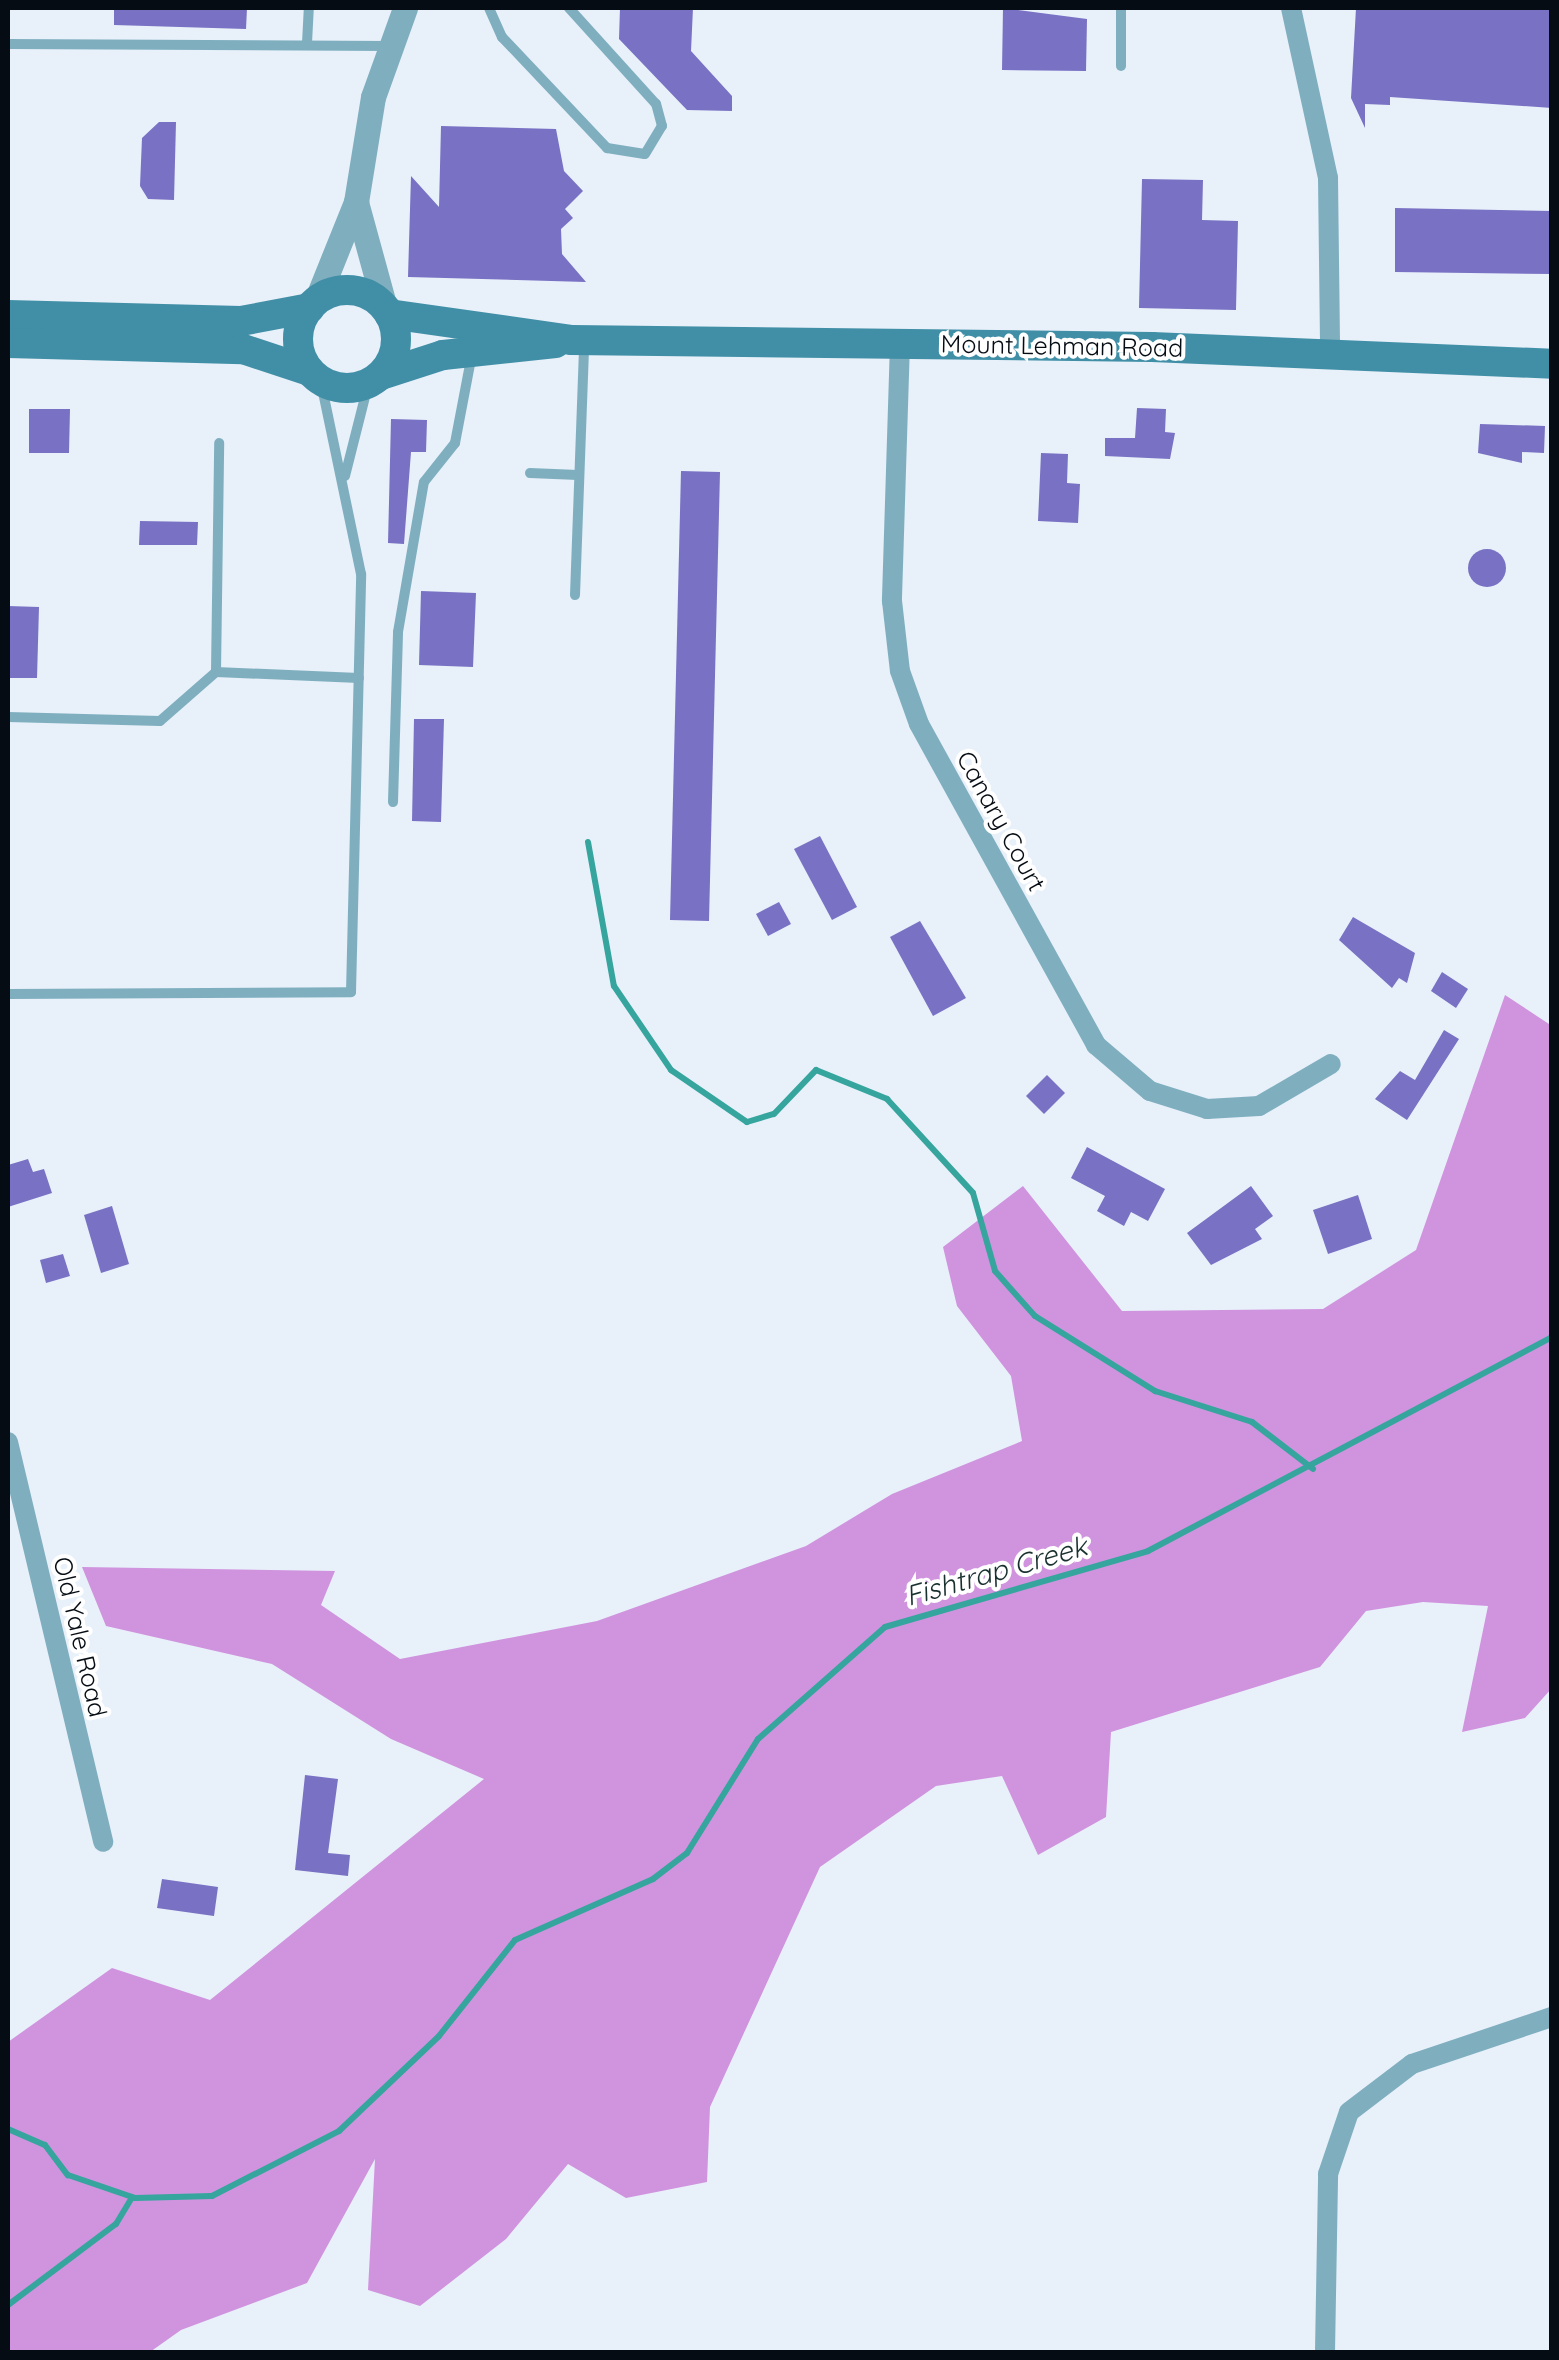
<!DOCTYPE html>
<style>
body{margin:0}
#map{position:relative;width:1559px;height:2360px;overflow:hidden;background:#e8f0fa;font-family:Quicksand,sans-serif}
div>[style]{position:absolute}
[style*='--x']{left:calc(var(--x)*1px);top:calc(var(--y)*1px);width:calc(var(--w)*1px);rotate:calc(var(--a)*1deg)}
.forest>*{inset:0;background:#d094df}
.stream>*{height:6px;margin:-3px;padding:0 3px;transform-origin:3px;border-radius:3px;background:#36a59d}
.building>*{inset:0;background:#7971c3}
.round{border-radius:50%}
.service>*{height:10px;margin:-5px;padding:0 5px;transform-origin:5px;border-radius:5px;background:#7fafbf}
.minor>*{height:20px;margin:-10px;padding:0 10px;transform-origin:10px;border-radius:10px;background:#7fafbf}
.tertiary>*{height:25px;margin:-12.5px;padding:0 12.5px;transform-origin:12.5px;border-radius:12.5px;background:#7fafbf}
.secondary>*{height:30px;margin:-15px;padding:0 15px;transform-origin:15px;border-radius:15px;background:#408fa6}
.secondary>.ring{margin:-15px;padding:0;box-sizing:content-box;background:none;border:30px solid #408fa6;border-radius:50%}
span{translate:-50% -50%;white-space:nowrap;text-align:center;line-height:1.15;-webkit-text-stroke:8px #fff;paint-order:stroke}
.street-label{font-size:25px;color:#060c13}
.water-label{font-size:28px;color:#18302e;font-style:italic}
.frame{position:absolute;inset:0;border:10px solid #060c13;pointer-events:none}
</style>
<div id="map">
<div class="forest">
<div style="clip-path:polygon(1505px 995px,1552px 1026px,1552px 1688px,1525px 1718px,1462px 1732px,1488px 1606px,1423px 1602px,1366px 1611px,1320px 1667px,1111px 1732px,1106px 1817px,1038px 1855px,1002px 1776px,936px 1786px,820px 1867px,710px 2107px,707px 2182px,626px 2198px,568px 2164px,506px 2239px,420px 2306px,368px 2290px,375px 2159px,307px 2283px,181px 2330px,150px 2352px,8px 2352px,8px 2042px,112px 1968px,210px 2000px,484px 1779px,391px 1739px,272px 1664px,106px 1626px,82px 1567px,335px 1571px,321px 1605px,400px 1659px,597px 1621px,806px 1546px,892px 1494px,1022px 1441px,1011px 1376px,957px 1306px,943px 1247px,1023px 1186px,1122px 1311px,1323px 1309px,1416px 1250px)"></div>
</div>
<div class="stream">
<div style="--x:588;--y:842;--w:146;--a:79.8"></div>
<div style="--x:614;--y:986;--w:102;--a:55.8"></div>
<div style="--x:671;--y:1070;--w:92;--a:34.4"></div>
<div style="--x:747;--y:1122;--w:28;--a:-17"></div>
<div style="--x:774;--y:1114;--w:61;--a:-46.3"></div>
<div style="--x:816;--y:1070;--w:77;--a:22.2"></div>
<div style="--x:887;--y:1099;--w:127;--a:47.5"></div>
<div style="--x:973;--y:1193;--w:81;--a:74.2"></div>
<div style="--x:995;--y:1271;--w:60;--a:48.4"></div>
<div style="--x:1035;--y:1316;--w:142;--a:32"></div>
<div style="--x:1155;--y:1391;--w:102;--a:17.7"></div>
<div style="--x:1252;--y:1422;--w:77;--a:37.6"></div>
<div style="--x:8;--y:2129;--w:40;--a:23.4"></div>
<div style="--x:45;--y:2145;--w:38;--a:53"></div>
<div style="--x:68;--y:2175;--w:71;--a:18.9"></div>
<div style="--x:135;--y:2198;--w:77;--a:-1.5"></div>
<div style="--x:212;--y:2196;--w:143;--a:-27.1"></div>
<div style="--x:339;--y:2131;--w:138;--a:-43.5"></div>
<div style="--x:439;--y:2036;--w:122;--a:-51.6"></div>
<div style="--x:515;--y:1940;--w:151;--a:-23.8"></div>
<div style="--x:653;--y:1879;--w:43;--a:-37.4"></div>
<div style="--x:687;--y:1853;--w:134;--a:-58.1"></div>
<div style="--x:758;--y:1739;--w:169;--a:-41.4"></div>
<div style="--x:885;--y:1627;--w:274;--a:-16.1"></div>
<div style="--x:1148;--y:1551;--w:457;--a:-27.9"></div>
<div style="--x:8;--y:2305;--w:135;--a:-36.9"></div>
<div style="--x:116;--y:2224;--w:31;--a:-59"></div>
</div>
<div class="building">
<div style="clip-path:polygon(114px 8px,247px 8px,246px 29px,114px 25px)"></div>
<div style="clip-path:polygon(620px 8px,693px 8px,691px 51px,732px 96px,732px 111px,687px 110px,619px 39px)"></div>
<div style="clip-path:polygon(1003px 8px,1087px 19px,1086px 71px,1002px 70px)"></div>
<div style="clip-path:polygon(1356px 8px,1552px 8px,1552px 108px,1390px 97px,1390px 105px,1365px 104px,1365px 128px,1351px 98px)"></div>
<div style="clip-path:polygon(159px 122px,176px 122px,174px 200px,148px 199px,140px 186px,142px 138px)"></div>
<div style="clip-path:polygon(441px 126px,556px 129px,564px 171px,583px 191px,565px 209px,573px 218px,561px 229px,562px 254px,586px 282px,408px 277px,411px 176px,439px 207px)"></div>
<div style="clip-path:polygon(1142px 179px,1203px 180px,1202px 220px,1238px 221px,1236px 310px,1139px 308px)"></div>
<div style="clip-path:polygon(1395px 208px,1552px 211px,1552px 274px,1395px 272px)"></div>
<div style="clip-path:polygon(1137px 408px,1166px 409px,1165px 432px,1175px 433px,1170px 459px,1105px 456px,1105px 438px,1135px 438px)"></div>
<div style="clip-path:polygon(29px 409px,70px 409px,69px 453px,29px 453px)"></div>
<div style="clip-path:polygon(391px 419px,427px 420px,426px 452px,411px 452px,404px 544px,388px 543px)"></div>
<div style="clip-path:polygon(1480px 424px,1545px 426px,1544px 453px,1522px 452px,1522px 463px,1478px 453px)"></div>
<div style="clip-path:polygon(1041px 453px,1068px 454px,1067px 483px,1080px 484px,1078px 523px,1038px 521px)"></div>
<div style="clip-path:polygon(681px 471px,720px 472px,709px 921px,670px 920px)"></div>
<div style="clip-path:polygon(140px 521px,198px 522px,197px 545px,139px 545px)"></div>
<div class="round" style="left:1468px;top:549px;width:38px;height:38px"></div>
<div style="clip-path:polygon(421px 591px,476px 593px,473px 667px,419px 665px)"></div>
<div style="clip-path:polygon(8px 606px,39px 607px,37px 678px,8px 678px)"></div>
<div style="clip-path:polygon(414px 719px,444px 719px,441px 822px,412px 821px)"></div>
<div style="clip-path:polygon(820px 836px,857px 907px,832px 920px,794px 849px)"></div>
<div style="clip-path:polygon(779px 902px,791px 924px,768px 936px,756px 914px)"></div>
<div style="clip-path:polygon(1353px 917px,1415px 953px,1407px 983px,1399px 978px,1392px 988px,1339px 940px)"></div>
<div style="clip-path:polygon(920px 921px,966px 998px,933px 1016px,890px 937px)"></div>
<div style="clip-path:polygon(1442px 972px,1468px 989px,1456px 1008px,1431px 991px)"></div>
<div style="clip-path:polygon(1444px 1030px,1459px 1039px,1407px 1120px,1375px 1099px,1400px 1071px,1415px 1080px)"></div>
<div style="clip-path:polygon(1047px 1075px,1065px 1093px,1044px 1114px,1026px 1096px)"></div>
<div style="clip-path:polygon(1087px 1147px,1165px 1189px,1148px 1221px,1131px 1212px,1124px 1226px,1097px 1211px,1105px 1196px,1071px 1178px)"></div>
<div style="clip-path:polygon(28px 1159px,33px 1172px,44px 1169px,52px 1193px,8px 1207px,8px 1165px)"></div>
<div style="clip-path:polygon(1251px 1186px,1273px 1216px,1255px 1229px,1262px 1239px,1211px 1265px,1187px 1233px)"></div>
<div style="clip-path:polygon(1358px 1195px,1372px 1239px,1328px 1254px,1313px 1210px)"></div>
<div style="clip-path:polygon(112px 1206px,129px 1264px,101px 1273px,84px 1215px)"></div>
<div style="clip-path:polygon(63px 1254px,70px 1276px,46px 1283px,40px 1260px)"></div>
<div style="clip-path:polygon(305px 1775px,338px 1779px,328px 1853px,350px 1855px,348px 1876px,295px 1870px)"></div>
<div style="clip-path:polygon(162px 1879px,218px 1887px,214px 1916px,157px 1908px)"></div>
</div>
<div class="service">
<div style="--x:489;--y:8;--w:32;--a:66"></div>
<div style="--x:502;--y:37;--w:153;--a:46.6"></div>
<div style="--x:607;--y:148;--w:38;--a:9"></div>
<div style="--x:645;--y:154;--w:33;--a:-59"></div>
<div style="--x:662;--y:126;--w:23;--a:-105"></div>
<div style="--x:656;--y:104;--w:130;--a:-132.2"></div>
<div style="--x:1121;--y:8;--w:58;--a:90"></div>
<div style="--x:307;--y:43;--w:35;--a:-87"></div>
<div style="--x:8;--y:44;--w:380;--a:0.3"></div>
<div style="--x:530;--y:473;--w:48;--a:2.4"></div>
<div style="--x:345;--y:476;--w:94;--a:-75.8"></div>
<div style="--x:575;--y:595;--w:249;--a:-87.9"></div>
<div style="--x:216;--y:672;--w:143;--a:2.4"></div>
<div style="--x:8;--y:717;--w:152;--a:1.5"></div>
<div style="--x:160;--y:721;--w:74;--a:-41.2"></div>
<div style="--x:216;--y:672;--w:229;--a:-89.2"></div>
<div style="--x:393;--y:802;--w:170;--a:-88.3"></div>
<div style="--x:398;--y:632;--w:152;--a:-80.2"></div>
<div style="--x:424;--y:482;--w:50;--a:-51.5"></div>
<div style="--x:455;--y:443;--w:91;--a:-79.2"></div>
<div style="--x:8;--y:994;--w:343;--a:-0.3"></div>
<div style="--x:351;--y:992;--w:418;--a:-88.6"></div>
<div style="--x:361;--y:574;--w:196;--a:-101.8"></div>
</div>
<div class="minor">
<div style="--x:1291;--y:8;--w:174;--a:77.7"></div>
<div style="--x:1328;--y:178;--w:176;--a:89.3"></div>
<div style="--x:900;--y:343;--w:258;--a:91.8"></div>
<div style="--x:892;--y:601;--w:70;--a:83.5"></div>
<div style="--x:900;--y:671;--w:56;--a:70.3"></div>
<div style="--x:919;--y:724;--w:367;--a:61.1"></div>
<div style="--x:1096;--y:1045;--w:71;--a:40.4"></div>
<div style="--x:1150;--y:1091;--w:60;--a:17.5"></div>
<div style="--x:1207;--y:1109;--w:52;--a:-3.3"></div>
<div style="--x:1259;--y:1106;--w:83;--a:-30.3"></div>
<div style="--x:8;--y:1442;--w:411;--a:76.6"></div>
<div style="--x:1325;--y:2352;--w:178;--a:-89"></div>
<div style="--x:1328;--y:2174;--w:65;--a:-71.3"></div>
<div style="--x:1349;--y:2112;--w:79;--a:-37.3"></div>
<div style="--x:1412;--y:2064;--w:148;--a:-18.6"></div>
</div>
<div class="tertiary">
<div style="--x:356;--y:202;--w:110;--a:74.7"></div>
<div style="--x:317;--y:299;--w:105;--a:-68.1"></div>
<div style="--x:356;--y:202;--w:106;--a:-80.8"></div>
<div style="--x:373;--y:97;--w:95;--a:-70.2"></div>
</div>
<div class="secondary">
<div class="ring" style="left:298px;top:290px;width:68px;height:68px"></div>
<div style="--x:389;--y:314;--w:185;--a:8.1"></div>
<div style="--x:572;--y:340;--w:580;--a:0.69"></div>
<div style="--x:1152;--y:347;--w:400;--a:2.4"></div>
<div style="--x:8;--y:315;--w:233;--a:1.5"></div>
<div style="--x:241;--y:321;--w:70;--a:-10.7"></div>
<div style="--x:8;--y:343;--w:235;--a:1.5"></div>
<div style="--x:243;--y:349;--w:70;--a:18.4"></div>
<div style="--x:381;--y:375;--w:65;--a:-17.9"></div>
<div style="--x:443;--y:355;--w:113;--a:-6.1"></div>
</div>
<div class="street-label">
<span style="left:1062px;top:346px;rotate:1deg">Mount Lehman Road</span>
<span style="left:1001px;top:821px;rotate:61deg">Canary Court</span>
<span style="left:80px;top:1637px;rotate:77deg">Old Yale Road</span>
</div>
<div class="water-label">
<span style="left:996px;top:1571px;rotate:-16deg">Fishtrap Creek</span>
</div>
<div class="frame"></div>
</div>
